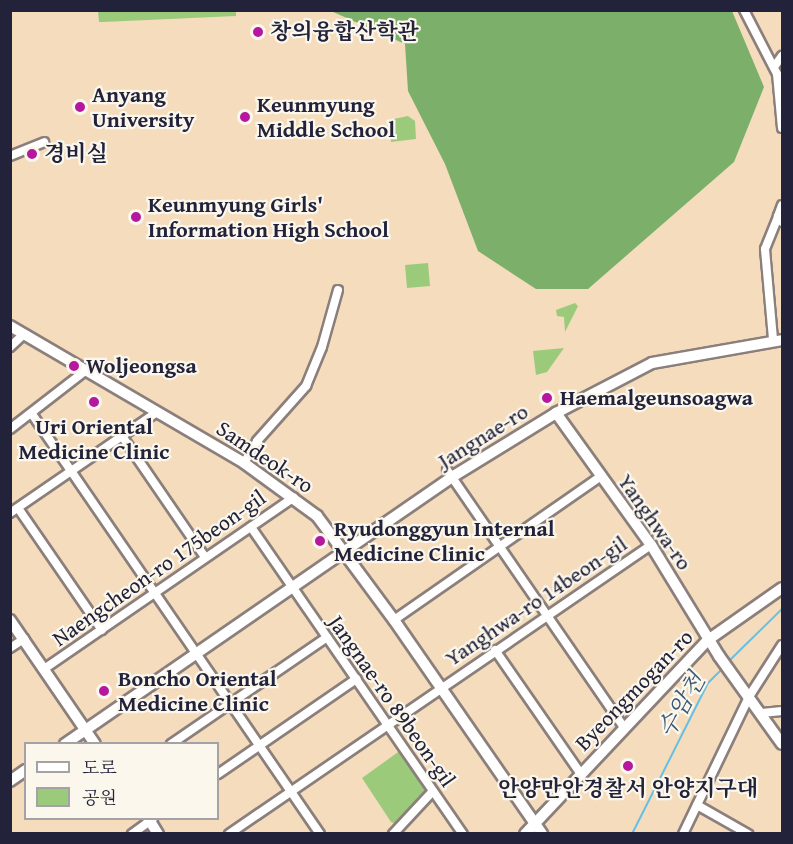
<!DOCTYPE html>
<meta charset="utf-8">
<style>
body{margin:0}
#map{position:relative;width:793px;height:844px;overflow:hidden;background:#f4dcbd;font-family:"Gentium Book Plus","Noto Serif KR",serif}
div>[style]{position:absolute}
[style*='--x']{left:calc(var(--x)*1px);top:calc(var(--y)*1px);width:calc(var(--w)*1px);rotate:calc(var(--a)*1deg)}
.green>*{inset:0;background:#9bcb7a}
.forest>*{inset:0;background:#7caf6a}
.stream>*{height:2px;margin:-1px;padding:0 1px;transform-origin:1px;border-radius:1px;background:#66bfe4}
.roads{filter:drop-shadow(2px 0 #8b7f7c) drop-shadow(-2px 0 #8b7f7c) drop-shadow(0 2px #8b7f7c) drop-shadow(0 -2px #8b7f7c)}
.minor>*{height:8px;margin:-4px;padding:0 4px;transform-origin:4px;border-radius:4px;background:#fff}
.tertiary>*{height:10px;margin:-5px;padding:0 5px;transform-origin:5px;border-radius:5px;background:#fff}
.dots>*{width:16px;height:16px;translate:-50% -50%;box-sizing:border-box;border:3px solid #fbf7ec;border-radius:50%}
span{translate:-50% -50%;white-space:nowrap;text-align:center;line-height:1.15;-webkit-text-stroke:4.5px #fbf7ec;paint-order:stroke}
.poi-label{font-size:22px;color:#22223b;font-weight:700}
.left{translate:0 -50%;text-align:left}
.street-label{font-size:22px;color:#22223b}
.water-label{font-size:24px;color:#3a5976;font-style:italic}
.frame{position:absolute;inset:0;border:12px solid #22223b;pointer-events:none}
.legend{position:absolute;left:24px;top:742px;width:195px;height:78px;box-sizing:border-box;background:#fbf7ec;border:2px solid #a4a2a5;margin:0;padding:8px 10px;list-style:none;font-size:18px;color:#22223b}
.legend li{display:flex;align-items:center;gap:12px;height:30px}
.legend b{width:30px;border:2px solid #a4a2a5}
</style>
<div id="map">
<div class="green">
<div style="clip-path:polygon(236px 11px,236px 16px,103px 22px,99px 22px,98px 11px)"></div>
<div style="clip-path:polygon(408px 116px,415px 121px,416px 139px,391px 142px,389px 120px)"></div>
<div style="clip-path:polygon(428px 263px,430px 286px,407px 288px,405px 265px)"></div>
<div style="clip-path:polygon(575px 303px,578px 306px,565px 332px,564px 317px,557px 316px,556px 310px)"></div>
<div style="clip-path:polygon(564px 348px,547px 372px,536px 375px,533px 351px)"></div>
<div style="clip-path:polygon(401px 750px,427px 794px,396px 824px,391px 822px,362px 778px)"></div>
</div>
<div class="forest">
<div style="clip-path:polygon(331px 11px,732px 11px,764px 87px,734px 162px,588px 289px,536px 289px,478px 251px,445px 164px,408px 91px,405px 44px)"></div>
</div>
<div class="stream">
<div style="--x:729;--y:661;--w:74;--a:-44.5"></div>
<div style="--x:632;--y:834;--w:169;--a:-63.3"></div>
<div style="--x:708;--y:683;--w:21;--a:-45"></div>
</div>
<div class="roads">
<div class="minor">
<div style="--x:744;--y:10;--w:72;--a:62.7"></div>
<div style="--x:777;--y:74;--w:54;--a:84.7"></div>
<div style="--x:774;--y:67;--w:14;--a:-54"></div>
<div style="--x:10;--y:156;--w:37;--a:-22"></div>
<div style="--x:782;--y:205;--w:12;--a:110"></div>
<div style="--x:778;--y:216;--w:7;--a:56"></div>
<div style="--x:773;--y:339;--w:90;--a:-95.1"></div>
<div style="--x:765;--y:249;--w:35;--a:-68"></div>
<div style="--x:10;--y:347;--w:19;--a:-43"></div>
<div style="--x:32;--y:414;--w:509;--a:55.56"></div>
<div style="--x:10;--y:429;--w:95;--a:-37.7"></div>
<div style="--x:122;--y:436;--w:147;--a:55.6"></div>
<div style="--x:244;--y:463;--w:26;--a:-59"></div>
<div style="--x:257;--y:441;--w:74;--a:-48.3"></div>
<div style="--x:306;--y:386;--w:42;--a:-67.7"></div>
<div style="--x:322;--y:347;--w:59;--a:-74.3"></div>
<div style="--x:447;--y:470;--w:311;--a:55.5"></div>
<div style="--x:18;--y:508;--w:148;--a:55.5"></div>
<div style="--x:10;--y:513;--w:178;--a:-34.5"></div>
<div style="--x:251;--y:527;--w:373;--a:55.4"></div>
<div style="--x:394;--y:620;--w:251;--a:-34.8"></div>
<div style="--x:10;--y:648;--w:17;--a:-33"></div>
<div style="--x:495;--y:650;--w:151;--a:55.3"></div>
<div style="--x:44;--y:669;--w:303;--a:-34.5"></div>
<div style="--x:762;--y:713;--w:20;--a:-6"></div>
<div style="--x:171;--y:744;--w:189;--a:-34.4"></div>
<div style="--x:218;--y:774;--w:168;--a:-34.5"></div>
<div style="--x:697;--y:805;--w:59;--a:29.6"></div>
<div style="--x:132;--y:834;--w:26;--a:-36"></div>
<div style="--x:229;--y:834;--w:511;--a:-34.4"></div>
<div style="--x:393;--y:834;--w:57;--a:-47.1"></div>
<div style="--x:683;--y:834;--w:154;--a:-64.3"></div>
<div style="--x:750;--y:695;--w:59;--a:-57.4"></div>
</div>
<div class="tertiary">
<div style="--x:10;--y:326;--w:271;--a:30.3"></div>
<div style="--x:244;--y:463;--w:90;--a:36"></div>
<div style="--x:317;--y:516;--w:129;--a:53.5"></div>
<div style="--x:394;--y:620;--w:260;--a:55.3"></div>
<div style="--x:556;--y:413;--w:163;--a:54.3"></div>
<div style="--x:651;--y:545;--w:130;--a:58.5"></div>
<div style="--x:719;--y:656;--w:108;--a:54.4"></div>
<div style="--x:10;--y:620;--w:150;--a:55.6"></div>
<div style="--x:65;--y:744;--w:470;--a:-34.6"></div>
<div style="--x:452;--y:477;--w:122;--a:-31.6"></div>
<div style="--x:556;--y:413;--w:108;--a:-27.5"></div>
<div style="--x:652;--y:363;--w:132;--a:-10"></div>
<div style="--x:10;--y:781;--w:19;--a:-35"></div>
<div style="--x:148;--y:818;--w:19;--a:58"></div>
<div style="--x:525;--y:834;--w:267;--a:-46.7"></div>
<div style="--x:708;--y:640;--w:90;--a:-35.1"></div>
</div>
</div>
<div class="dots">
<div style="left:258px;top:32px;background:#b5179e"></div>
<div style="left:80px;top:107px;background:#b5179e"></div>
<div style="left:245px;top:117px;background:#b5179e"></div>
<div style="left:32px;top:154px;background:#b5179e"></div>
<div style="left:136px;top:217px;background:#b5179e"></div>
<div style="left:74px;top:366px;background:#b5179e"></div>
<div style="left:547px;top:398px;background:#b5179e"></div>
<div style="left:94px;top:402px;background:#b5179e"></div>
<div style="left:320px;top:541px;background:#b5179e"></div>
<div style="left:104px;top:691px;background:#b5179e"></div>
<div style="left:628px;top:766px;background:#b5179e"></div>
</div>
<div class="poi-label">
<span class="left" style="left:270px;top:32px">창의융합산학관</span>
<span class="left" style="left:92px;top:107px">Anyang<br>University</span>
<span class="left" style="left:257px;top:117px">Keunmyung<br>Middle School</span>
<span class="left" style="left:44px;top:154px">경비실</span>
<span class="left" style="left:148px;top:217px">Keunmyung Girls'<br>Information High School</span>
<span class="left" style="left:86px;top:366px">Woljeongsa</span>
<span class="left" style="left:560px;top:398px">Haemalgeunsoagwa</span>
<span style="left:94px;top:439px">Uri Oriental<br>Medicine Clinic</span>
<span class="left" style="left:334px;top:541px">Ryudonggyun Internal<br>Medicine Clinic</span>
<span class="left" style="left:118px;top:691px">Boncho Oriental<br>Medicine Clinic</span>
<span style="left:628px;top:789px">안양만안경찰서 안양지구대</span>
</div>
<div class="street-label">
<span style="left:483px;top:436px;rotate:-32deg">Jangnae-ro</span>
<span style="left:265px;top:457px;rotate:34deg">Samdeok-ro</span>
<span style="left:655px;top:522px;rotate:55deg">Yanghwa-ro</span>
<span style="left:159px;top:568px;rotate:-35deg">Naengcheon-ro 175beon-gil</span>
<span style="left:536px;top:601px;rotate:-34deg">Yanghwa-ro 14beon-gil</span>
<span style="left:634px;top:690px;rotate:-46deg">Byeongmogan-ro</span>
<span style="left:392px;top:701px;rotate:55deg">Jangnae-ro 89beon-gil</span>
</div>
<div class="water-label">
<span style="left:681px;top:705px;rotate:-60deg">수암천</span>
</div>
<div class="frame"></div>
<ul class="legend">
<li><b style="height:8px;background:#fff"></b>도로</li>
<li><b style="height:16px;background:#9bcb7a"></b>공원</li>
</ul>
</div>
